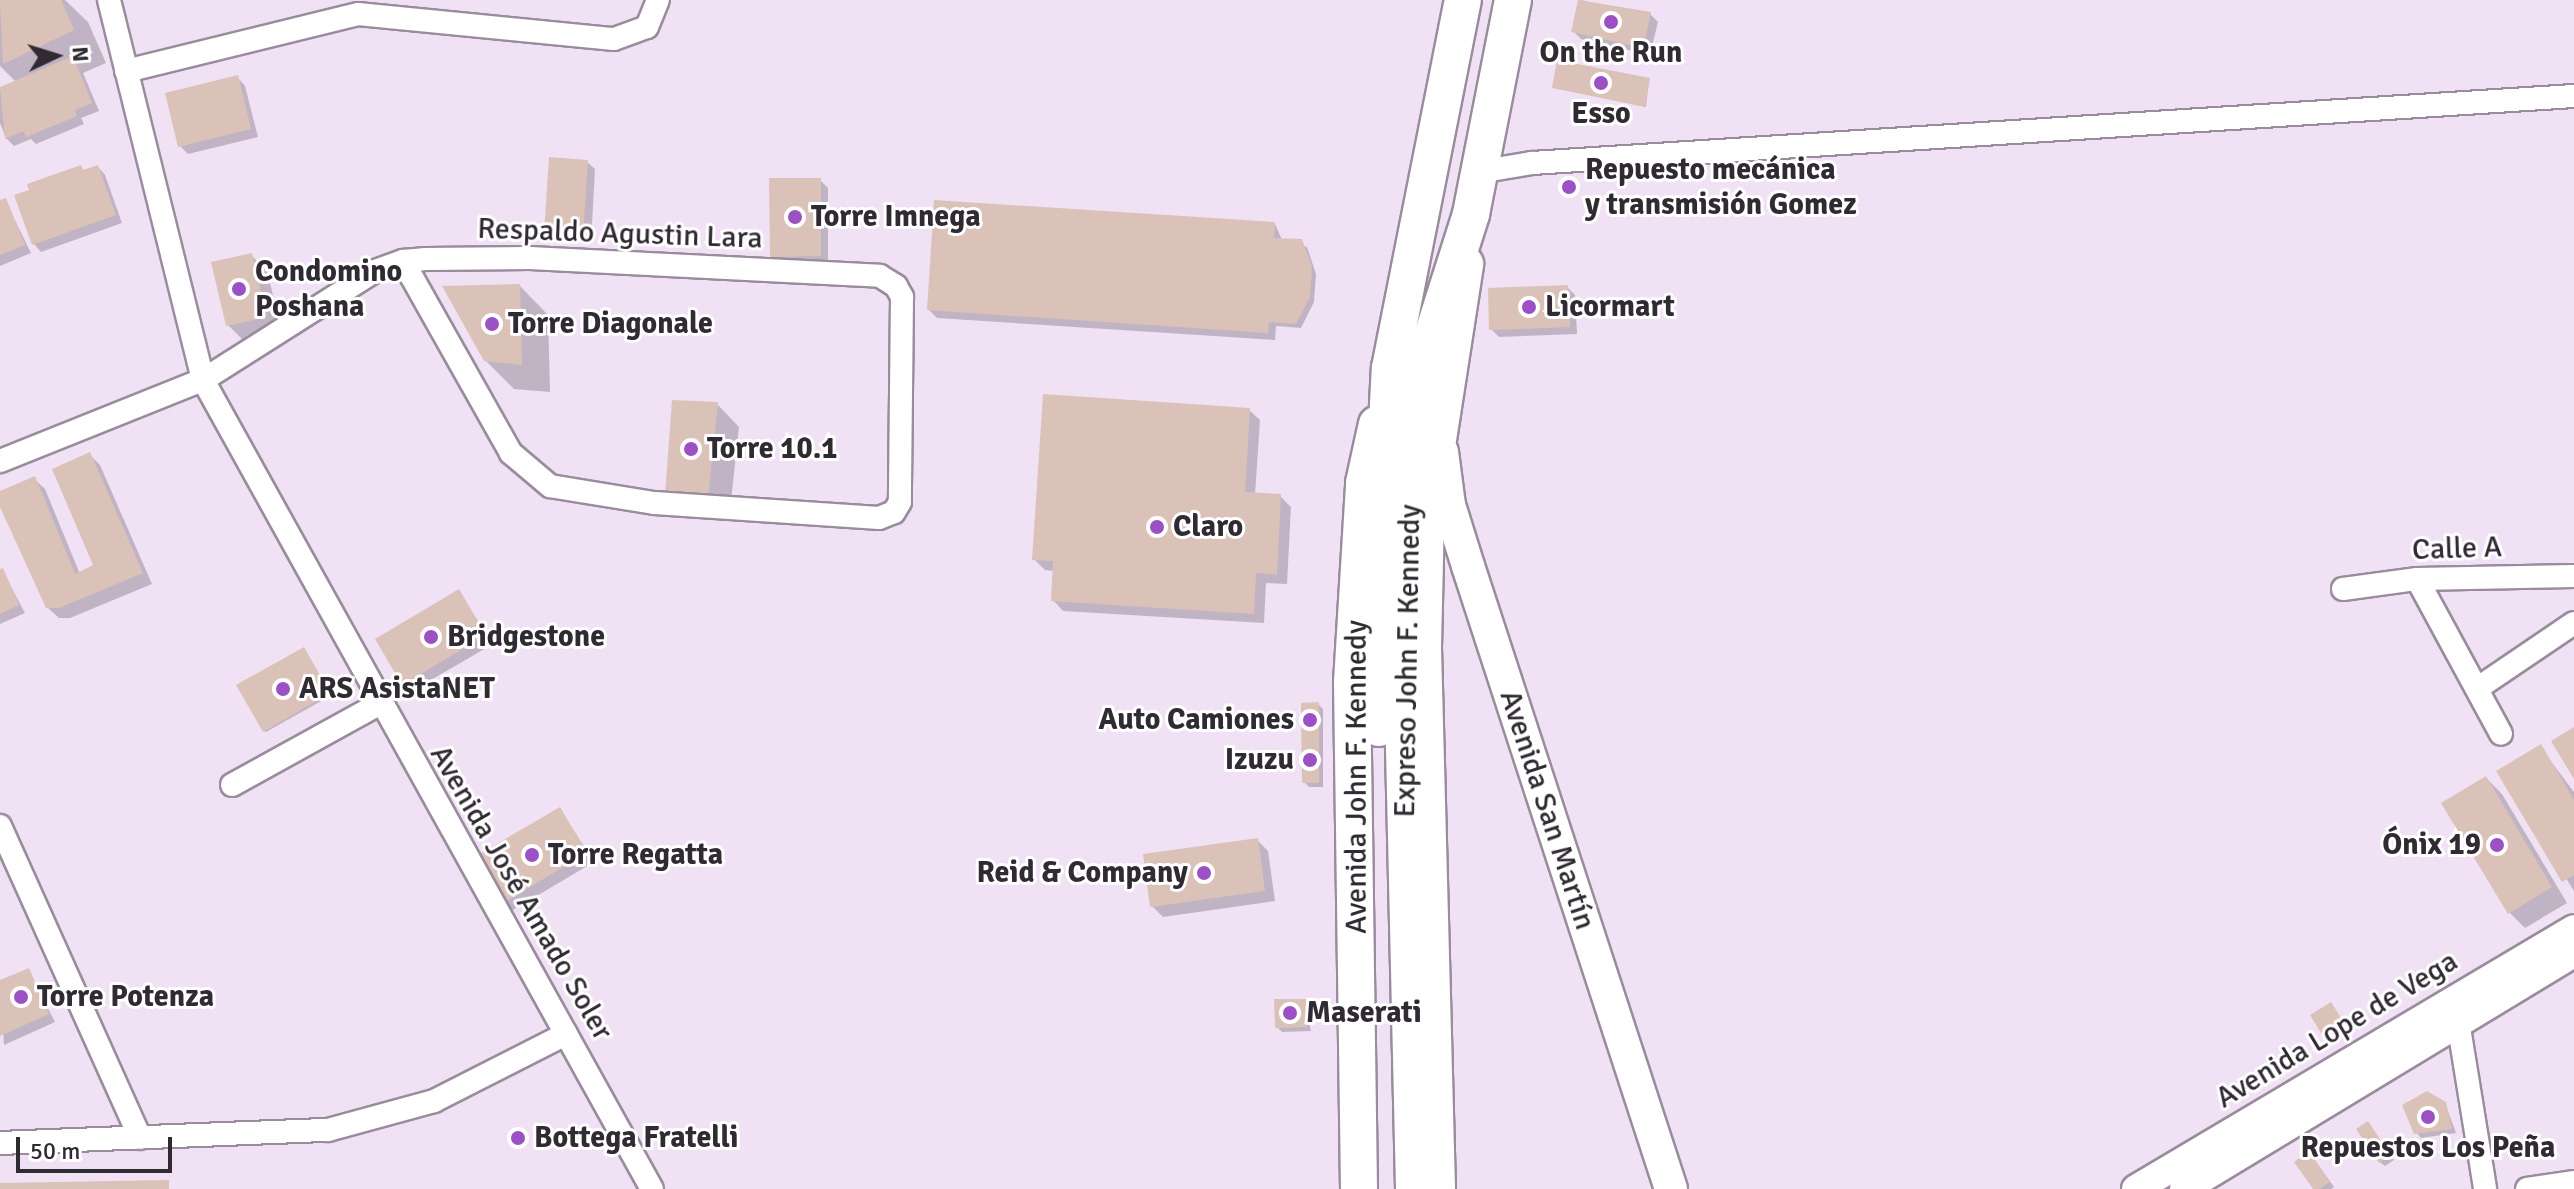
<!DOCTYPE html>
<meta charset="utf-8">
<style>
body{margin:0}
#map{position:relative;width:2574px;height:1189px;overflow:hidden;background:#f1e1f5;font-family:Signika,sans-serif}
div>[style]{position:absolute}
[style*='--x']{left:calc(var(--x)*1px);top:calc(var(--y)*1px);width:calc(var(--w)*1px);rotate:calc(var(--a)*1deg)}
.shadow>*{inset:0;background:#0003}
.building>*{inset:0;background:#dbc2b9}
.roads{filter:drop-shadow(2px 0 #9a8c9d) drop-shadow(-2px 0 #9a8c9d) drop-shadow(0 2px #9a8c9d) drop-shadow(0 -2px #9a8c9d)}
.minor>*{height:22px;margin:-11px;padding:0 11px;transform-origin:11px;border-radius:11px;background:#fff}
.tertiary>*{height:28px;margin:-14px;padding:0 14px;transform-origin:14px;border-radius:14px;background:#fff}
.secondary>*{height:32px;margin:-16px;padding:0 16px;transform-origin:16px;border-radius:16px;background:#fff}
.primary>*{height:36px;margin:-18px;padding:0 18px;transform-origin:18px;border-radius:18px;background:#fff}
.trunk>*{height:36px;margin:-18px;padding:0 18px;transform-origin:18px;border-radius:18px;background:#fff}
.dots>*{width:22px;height:22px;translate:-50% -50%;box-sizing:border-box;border:4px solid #fff;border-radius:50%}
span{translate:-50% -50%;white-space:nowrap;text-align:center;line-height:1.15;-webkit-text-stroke:6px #fff;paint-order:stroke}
.poi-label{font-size:30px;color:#302b32;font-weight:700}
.left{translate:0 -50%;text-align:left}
.right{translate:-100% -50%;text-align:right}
.street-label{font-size:30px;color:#302b32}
.north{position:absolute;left:16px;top:16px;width:80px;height:80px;-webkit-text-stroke:6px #fff;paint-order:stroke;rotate:86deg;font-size:22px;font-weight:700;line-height:32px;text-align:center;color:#302b32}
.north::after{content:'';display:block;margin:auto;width:28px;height:36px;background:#302b32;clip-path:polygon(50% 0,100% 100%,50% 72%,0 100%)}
.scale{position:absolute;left:16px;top:1137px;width:156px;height:36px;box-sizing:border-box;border:4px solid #302b32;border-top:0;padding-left:10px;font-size:24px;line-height:28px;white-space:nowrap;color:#302b32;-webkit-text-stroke:6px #fff;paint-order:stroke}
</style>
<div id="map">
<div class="shadow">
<div style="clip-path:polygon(0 0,65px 0,88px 22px,106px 63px,83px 73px,99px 111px,81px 118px,84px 124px,36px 144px,31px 139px,14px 146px,6px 138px,0 123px,0 89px,16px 82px,0 66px)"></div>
<div style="clip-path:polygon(1580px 0,1650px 14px,1658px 22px,1650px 55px,1581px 39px,1573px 31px)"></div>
<div style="clip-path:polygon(238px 78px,245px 86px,258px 137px,188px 154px,180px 146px)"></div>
<div style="clip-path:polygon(1649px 80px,1646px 107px,1554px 87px)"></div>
<div style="clip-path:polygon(587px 162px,595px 169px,591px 242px,554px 240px,546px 232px)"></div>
<div style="clip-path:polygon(81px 167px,85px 172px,98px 167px,105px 175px,122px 223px,41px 252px,34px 244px)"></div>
<div style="clip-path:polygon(820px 180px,828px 188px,828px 264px,779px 264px,772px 256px)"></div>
<div style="clip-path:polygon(5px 200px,31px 253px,0 266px,0 203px)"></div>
<div style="clip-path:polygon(1275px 224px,1282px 240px,1307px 247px,1316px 274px,1314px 302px,1301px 328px,1276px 326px,1275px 340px,937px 318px,929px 310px)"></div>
<div style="clip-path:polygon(251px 255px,267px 271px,282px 332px,244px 341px,228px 325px)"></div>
<div style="clip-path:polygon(520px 286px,548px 315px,550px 392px,514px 389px,485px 360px)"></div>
<div style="clip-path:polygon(1567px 287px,1575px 295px,1577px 334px,1499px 337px,1491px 329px)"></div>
<div style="clip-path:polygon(717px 404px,739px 427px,729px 520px,690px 517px,667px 494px)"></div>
<div style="clip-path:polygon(1249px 410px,1260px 420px,1255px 495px,1280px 496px,1291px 507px,1287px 584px,1266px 583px,1264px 623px,1063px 611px,1053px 600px,1055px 571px,1045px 570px,1034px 559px)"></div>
<div style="clip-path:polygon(89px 454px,100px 465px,152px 584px,70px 618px,59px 618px,47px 607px,0 494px,34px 479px,45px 489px,80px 574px,96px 566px)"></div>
<div style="clip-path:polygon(2px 570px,25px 613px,0 624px,0 571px)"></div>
<div style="clip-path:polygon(459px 592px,493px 644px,412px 691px,404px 683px)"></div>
<div style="clip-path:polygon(306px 651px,330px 696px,266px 732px,264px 731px)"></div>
<div style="clip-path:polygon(1318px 704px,1323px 709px,1323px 787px,1309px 787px,1304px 782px)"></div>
<div style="clip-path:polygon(2540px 747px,2574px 792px,2574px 891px,2499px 772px)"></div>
<div style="clip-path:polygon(2486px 778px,2502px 794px,2567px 903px,2525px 928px,2509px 912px)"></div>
<div style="clip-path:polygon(560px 809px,594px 862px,513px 910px,505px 902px)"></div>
<div style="clip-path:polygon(1257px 840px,1268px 851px,1275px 901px,1163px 917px,1152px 906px)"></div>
<div style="clip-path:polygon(28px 970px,55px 1022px,4px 1045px,0 982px)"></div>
<div style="clip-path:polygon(1305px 1001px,1311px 1031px,1282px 1032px,1277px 1027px)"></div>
<div style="clip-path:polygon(2331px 1004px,2351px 1033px,2332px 1044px,2328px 1040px)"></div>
<div style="clip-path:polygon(2445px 1103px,2456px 1133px,2421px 1138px,2416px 1132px)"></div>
<div style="clip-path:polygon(2372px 1128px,2394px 1160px,2385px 1166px,2380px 1162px)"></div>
<div style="clip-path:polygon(2314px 1159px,2334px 1187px,2331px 1189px,2316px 1189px)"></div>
</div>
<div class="building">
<div style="clip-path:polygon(0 0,61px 0,74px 30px,3px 64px)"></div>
<div style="clip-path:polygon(1578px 0,1651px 12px,1643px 48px,1571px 32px)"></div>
<div style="clip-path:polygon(73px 56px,92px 103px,75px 110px,77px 116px,26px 137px,24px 131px,5px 139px,0 87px)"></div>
<div style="clip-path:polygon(1557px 60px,1650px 78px,1645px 107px,1552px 88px)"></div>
<div style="clip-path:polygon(238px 75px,251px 129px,178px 147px,165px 93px)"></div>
<div style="clip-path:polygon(549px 157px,588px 160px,583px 235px,544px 233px)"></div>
<div style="clip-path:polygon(81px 165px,83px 170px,98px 165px,116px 215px,32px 245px,14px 195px,29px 190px,27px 184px)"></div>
<div style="clip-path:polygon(769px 178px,821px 178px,821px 256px,770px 257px)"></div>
<div style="clip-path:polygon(6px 198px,25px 245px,0 255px,0 200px)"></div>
<div style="clip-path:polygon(934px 200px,1275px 222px,1274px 238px,1302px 239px,1312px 267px,1310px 297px,1296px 324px,1269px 322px,1268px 333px,927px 310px)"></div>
<div style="clip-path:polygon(252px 253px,267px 317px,226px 326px,211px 262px)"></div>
<div style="clip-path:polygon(520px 284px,522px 365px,484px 361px,442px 286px)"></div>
<div style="clip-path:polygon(1568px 285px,1570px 327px,1489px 330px,1488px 288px)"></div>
<div style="clip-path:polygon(1043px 394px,1250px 408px,1245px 492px,1281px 494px,1277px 575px,1256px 573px,1254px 614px,1051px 601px,1053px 561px,1032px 560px)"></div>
<div style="clip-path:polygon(672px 400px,718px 402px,708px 499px,665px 495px)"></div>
<div style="clip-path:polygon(90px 452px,143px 573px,59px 608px,46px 608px,0 507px,0 491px,35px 476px,75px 574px,93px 565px,52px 469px)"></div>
<div style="clip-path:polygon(3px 568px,19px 605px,0 614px,0 569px)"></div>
<div style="clip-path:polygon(459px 589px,486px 635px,402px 685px,375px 639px)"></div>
<div style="clip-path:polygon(304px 647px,330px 693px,263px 732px,236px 685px)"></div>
<div style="clip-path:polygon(1319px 702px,1319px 783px,1302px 783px,1301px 703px)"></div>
<div style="clip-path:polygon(2574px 727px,2574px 779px,2551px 741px)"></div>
<div style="clip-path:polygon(2541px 744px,2574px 800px,2574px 875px,2562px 882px,2496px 771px)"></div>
<div style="clip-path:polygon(2486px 776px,2552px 887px,2508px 914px,2441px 803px)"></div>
<div style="clip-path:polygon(560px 807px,587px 853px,503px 903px,476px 856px)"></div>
<div style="clip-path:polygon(1258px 838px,1265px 891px,1150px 907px,1143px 854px)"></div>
<div style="clip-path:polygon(29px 968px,49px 1014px,0 1036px,0 980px)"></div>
<div style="clip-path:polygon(1274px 999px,1306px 999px,1307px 1027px,1275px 1028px)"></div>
<div style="clip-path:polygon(2331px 1002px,2347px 1027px,2326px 1041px,2310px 1015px)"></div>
<div style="clip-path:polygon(2427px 1091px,2446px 1102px,2452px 1129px,2414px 1134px,2402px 1105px)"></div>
<div style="clip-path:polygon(2368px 1121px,2390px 1155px,2379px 1163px,2356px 1129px)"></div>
<div style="clip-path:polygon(2309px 1151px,2330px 1182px,2319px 1189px,2313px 1189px,2294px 1162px)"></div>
<div style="clip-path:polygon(169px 1180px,169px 1189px,0 1189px,0 1183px)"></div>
</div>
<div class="roads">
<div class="minor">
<div style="--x:109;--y:0;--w:391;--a:76.1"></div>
<div style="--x:203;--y:380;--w:925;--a:60.97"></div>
<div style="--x:126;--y:71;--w:239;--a:-13.8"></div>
<div style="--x:358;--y:14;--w:257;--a:5.6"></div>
<div style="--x:614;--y:39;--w:35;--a:-20"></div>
<div style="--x:647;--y:27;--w:29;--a:-68"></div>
<div style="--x:1478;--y:172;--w:55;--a:-9.5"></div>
<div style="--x:1532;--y:163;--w:1044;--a:-3.68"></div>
<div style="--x:0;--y:461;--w:219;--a:-21.8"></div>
<div style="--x:203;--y:380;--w:204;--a:-32.4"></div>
<div style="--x:375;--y:271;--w:30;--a:-20"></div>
<div style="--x:403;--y:261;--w:23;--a:-5"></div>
<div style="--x:426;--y:259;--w:104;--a:-0.6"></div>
<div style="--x:530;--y:258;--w:350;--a:2.9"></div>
<div style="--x:880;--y:276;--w:19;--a:32"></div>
<div style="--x:896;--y:286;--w:13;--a:61"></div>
<div style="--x:902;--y:297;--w:205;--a:90.6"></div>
<div style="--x:900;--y:502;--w:12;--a:121"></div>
<div style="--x:894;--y:512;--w:16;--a:158"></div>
<div style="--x:879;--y:518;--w:225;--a:-176.2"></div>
<div style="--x:654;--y:503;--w:105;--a:-170.7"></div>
<div style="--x:550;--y:486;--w:51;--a:-139.8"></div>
<div style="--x:511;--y:453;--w:220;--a:-119.4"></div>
<div style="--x:2417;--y:579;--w:176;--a:61.5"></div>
<div style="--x:2343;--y:589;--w:75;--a:-7.7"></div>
<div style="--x:2417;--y:579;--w:157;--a:-1.1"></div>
<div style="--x:2478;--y:688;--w:116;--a:-34.1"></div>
<div style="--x:232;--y:785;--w:168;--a:-28.9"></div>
<div style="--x:0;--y:826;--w:342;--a:65.8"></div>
<div style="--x:2456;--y:1009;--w:182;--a:80.8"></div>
<div style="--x:0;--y:1143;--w:328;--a:-2.3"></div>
<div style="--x:328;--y:1130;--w:110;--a:-15.3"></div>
<div style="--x:434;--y:1101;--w:148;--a:-26.9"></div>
<div style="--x:2527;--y:1189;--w:48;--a:-8.5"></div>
</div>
<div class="tertiary">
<div style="--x:2136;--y:1189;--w:509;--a:-30.69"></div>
<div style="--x:2184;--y:1189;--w:456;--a:-31.2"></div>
</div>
<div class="secondary">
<div style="--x:1442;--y:452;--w:53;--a:82.5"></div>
<div style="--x:1449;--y:505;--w:64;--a:72.7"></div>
<div style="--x:1468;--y:566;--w:655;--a:71.95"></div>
</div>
<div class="primary">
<div style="--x:1359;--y:1189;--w:507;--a:-90.79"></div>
<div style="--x:1352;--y:682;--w:199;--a:-86.5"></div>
<div style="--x:1364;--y:483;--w:60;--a:-77.6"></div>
<div style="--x:1437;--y:1189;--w:542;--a:-91.48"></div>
<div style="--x:1423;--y:647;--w:130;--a:-88.7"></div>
<div style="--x:1426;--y:517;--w:256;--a:-81.2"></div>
</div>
<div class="trunk">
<div style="--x:1379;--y:728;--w:127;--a:-90.5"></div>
<div style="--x:1378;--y:601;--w:233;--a:-87.1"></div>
<div style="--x:1390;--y:368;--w:375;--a:-78.8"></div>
<div style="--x:1414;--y:1189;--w:496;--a:-91.3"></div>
<div style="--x:1403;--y:693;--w:170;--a:-89.3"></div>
<div style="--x:1405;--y:523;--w:179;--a:-82.3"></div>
<div style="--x:1429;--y:346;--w:139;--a:-72.3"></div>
<div style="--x:1471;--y:214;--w:218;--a:-78.9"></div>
</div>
</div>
<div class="dots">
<div style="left:1611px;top:22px;background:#9b51c4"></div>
<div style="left:1601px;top:83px;background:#9b51c4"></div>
<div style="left:1569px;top:187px;background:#9b51c4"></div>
<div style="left:795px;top:217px;background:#9b51c4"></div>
<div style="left:239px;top:289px;background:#9b51c4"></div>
<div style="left:1529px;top:307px;background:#9b51c4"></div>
<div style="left:492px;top:324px;background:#9b51c4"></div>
<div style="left:691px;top:449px;background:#9b51c4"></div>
<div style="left:1157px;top:527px;background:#9b51c4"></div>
<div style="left:431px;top:637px;background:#9b51c4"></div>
<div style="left:283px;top:689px;background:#9b51c4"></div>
<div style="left:1310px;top:720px;background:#9b51c4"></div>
<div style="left:1310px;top:760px;background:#9b51c4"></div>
<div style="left:2497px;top:845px;background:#9b51c4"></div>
<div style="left:532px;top:855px;background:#9b51c4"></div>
<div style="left:1204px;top:873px;background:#9b51c4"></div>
<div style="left:21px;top:997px;background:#9b51c4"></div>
<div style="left:1290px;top:1013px;background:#9b51c4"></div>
<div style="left:2428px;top:1117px;background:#9b51c4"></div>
<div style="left:518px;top:1138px;background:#9b51c4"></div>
</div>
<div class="poi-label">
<span style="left:1611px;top:53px">On the Run</span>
<span style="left:1601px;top:114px">Esso</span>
<span class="left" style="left:1585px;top:187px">Repuesto mecánica<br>y transmisión Gomez</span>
<span class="left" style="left:811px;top:217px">Torre Imnega</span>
<span class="left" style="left:255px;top:289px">Condomino<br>Poshana</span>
<span class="left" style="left:1545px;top:307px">Licormart</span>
<span class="left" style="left:508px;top:324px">Torre Diagonale</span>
<span class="left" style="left:707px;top:449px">Torre 10.1</span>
<span class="left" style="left:1173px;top:527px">Claro</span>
<span class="left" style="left:447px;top:637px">Bridgestone</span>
<span class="left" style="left:299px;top:689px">ARS AsistaNET</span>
<span class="right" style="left:1294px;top:720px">Auto Camiones</span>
<span class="right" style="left:1294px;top:760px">Izuzu</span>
<span class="right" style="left:2481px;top:845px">Ónix 19</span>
<span class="left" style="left:548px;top:855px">Torre Regatta</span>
<span class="right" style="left:1188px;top:873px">Reid &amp; Company</span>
<span class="left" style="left:37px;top:997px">Torre Potenza</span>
<span class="left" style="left:1306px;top:1013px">Maserati</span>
<span class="left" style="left:534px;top:1138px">Bottega Fratelli</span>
<span style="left:2428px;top:1148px">Repuestos Los Peña</span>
</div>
<div class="street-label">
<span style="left:620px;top:234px;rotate:2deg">Respaldo Agustin Lara</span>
<span style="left:2457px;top:549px;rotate:-2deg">Calle A</span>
<span style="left:1408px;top:661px;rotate:-89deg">Expreso John F. Kennedy</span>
<span style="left:1357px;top:777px;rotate:-90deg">Avenida John F. Kennedy</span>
<span style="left:1547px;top:810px;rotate:72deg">Avenida San Martín</span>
<span style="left:521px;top:893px;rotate:60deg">Avenida José Amado Soler</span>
<span style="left:2337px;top:1030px;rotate:-31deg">Avenida Lope de Vega</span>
</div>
<div class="north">N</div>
<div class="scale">50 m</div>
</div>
